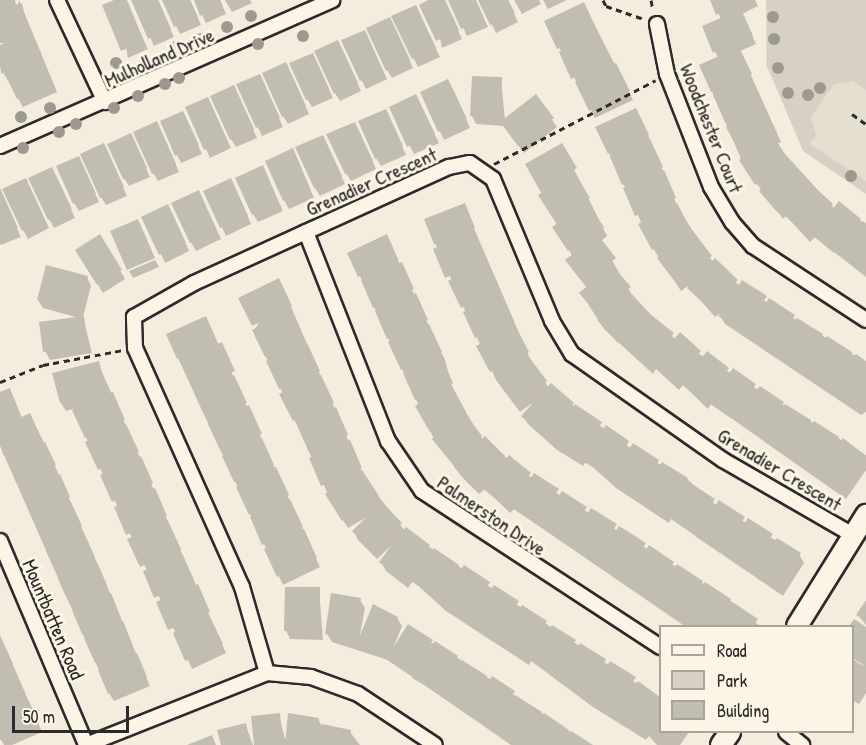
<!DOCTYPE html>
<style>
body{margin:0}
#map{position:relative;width:866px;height:745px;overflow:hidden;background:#f4edde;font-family:"Patrick Hand",sans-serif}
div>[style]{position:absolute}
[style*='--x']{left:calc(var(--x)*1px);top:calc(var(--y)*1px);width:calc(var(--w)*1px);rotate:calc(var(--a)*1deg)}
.built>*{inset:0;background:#e5dfd0}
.green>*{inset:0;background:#d6d1c4}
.shadow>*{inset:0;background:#0003}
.building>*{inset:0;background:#c2bdb1}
.path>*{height:3px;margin-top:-1.5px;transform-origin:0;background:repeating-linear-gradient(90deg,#2b2b2b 0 6px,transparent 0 10.5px)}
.roads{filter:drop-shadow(2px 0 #2b2b2b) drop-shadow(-2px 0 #2b2b2b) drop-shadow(0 2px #2b2b2b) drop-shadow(0 -2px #2b2b2b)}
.street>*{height:14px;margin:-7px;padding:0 7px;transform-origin:7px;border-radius:7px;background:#fcf5e5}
.secondary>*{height:20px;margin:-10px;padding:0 10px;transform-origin:10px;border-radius:10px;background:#fcf5e5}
.trees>*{width:12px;height:12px;margin:-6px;border-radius:50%;background:#9d9990}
span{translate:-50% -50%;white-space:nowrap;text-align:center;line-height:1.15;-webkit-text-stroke:6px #fcf5e5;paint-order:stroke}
.street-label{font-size:20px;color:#2b2b2b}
.legend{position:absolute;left:659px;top:625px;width:195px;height:108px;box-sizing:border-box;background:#fcf5e5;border:2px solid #a8a49b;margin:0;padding:8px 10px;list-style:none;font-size:18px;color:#2b2b2b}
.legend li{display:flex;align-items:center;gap:12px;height:30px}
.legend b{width:30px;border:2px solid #a8a49b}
.scale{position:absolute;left:12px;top:706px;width:117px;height:27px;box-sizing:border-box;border:3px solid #2b2b2b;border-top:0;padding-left:8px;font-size:18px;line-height:21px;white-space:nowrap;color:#2b2b2b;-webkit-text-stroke:4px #fcf5e5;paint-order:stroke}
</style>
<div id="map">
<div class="built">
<div style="clip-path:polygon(866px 0,866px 183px,810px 144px,766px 67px,767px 11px)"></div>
</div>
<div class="green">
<div style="clip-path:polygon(766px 0,866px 0,866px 90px,853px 81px,834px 84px,811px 117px,816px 135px,810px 144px,866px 181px,866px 194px,803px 151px,767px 66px)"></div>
</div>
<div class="shadow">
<div style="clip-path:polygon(0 0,15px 0,17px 9px,19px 0,57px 92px,23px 107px,0 67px,0 47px,9px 43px,0 43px)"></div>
<div style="clip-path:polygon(117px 0,125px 0,148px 49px,128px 58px)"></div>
<div style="clip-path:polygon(133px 0,158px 0,174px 37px,154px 46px)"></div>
<div style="clip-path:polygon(164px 0,190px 0,201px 25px,180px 34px)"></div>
<div style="clip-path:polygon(195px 0,220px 0,226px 14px,206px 23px)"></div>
<div style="clip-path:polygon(225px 0,250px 0,252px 3px,232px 12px)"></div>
<div style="clip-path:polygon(432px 0,444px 0,462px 39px,442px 48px)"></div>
<div style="clip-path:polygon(450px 0,475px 0,488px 27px,467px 36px)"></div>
<div style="clip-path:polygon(480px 0,508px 0,518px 22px,496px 33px)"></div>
<div style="clip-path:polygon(514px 0,539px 0,541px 4px,522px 14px)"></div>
<div style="clip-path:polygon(543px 0,567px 0,548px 9px)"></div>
<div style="clip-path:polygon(712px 0,755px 0,758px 6px,742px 14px,756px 44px,740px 51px,781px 142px,776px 144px,835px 209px,839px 204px,866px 225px,866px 277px,815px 237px,810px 242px,786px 216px,783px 219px,745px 168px,701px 66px,718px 58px,704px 27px,721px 19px)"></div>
<div style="clip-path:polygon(588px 12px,633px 100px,595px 118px,546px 22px)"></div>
<div style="clip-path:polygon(420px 15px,440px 57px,418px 67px,393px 17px)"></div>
<div style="clip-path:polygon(394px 27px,413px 68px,392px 78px,387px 70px)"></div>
<div style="clip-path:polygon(369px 40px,387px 79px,366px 89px,343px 41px)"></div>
<div style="clip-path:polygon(342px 50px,361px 91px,340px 101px,335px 93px)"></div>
<div style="clip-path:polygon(317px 63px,333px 98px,312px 107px,307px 99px)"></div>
<div style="clip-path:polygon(290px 72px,309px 114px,288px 124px,283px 116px)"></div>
<div style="clip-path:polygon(501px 79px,505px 120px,535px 96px,557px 127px,524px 153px,504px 126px,476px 124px,472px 116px)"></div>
<div style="clip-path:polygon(264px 84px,283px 127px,262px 136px,238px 85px)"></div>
<div style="clip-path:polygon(453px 89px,470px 128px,444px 140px,422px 93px)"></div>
<div style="clip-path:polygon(238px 96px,257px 138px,236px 147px,231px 139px)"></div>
<div style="clip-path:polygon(420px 104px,439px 143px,414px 154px,391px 108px)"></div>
<div style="clip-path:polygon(212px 107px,231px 148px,210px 158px,187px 108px)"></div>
<div style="clip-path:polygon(641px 118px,678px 208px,713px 262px,740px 286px,866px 362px,866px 412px,861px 415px,725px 324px,720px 316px,724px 310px,715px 317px,688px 286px,681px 291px,654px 250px,609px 153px)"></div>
<div style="clip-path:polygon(390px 119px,406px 155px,381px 166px,376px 158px)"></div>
<div style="clip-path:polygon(187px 121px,202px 154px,181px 163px,177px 155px)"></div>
<div style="clip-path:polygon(161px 131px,179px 172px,158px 181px,153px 173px)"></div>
<div style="clip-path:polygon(359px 132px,376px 169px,351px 181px,346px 173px)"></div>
<div style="clip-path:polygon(135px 143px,150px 177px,129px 186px,124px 178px)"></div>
<div style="clip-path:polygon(327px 145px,345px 184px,320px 196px,315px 188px)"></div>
<div style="clip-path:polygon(562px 145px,607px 236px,601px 241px,633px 297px,676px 340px,866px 455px,866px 470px,846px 499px,711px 404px,708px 409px,683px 385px,679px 390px,656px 369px,653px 374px,604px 329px,581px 293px,587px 288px,572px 268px,572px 256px,527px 164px)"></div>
<div style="clip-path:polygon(108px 154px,127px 196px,106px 205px,101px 197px)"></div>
<div style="clip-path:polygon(297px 158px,314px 198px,289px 209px,284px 200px)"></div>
<div style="clip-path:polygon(83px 166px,99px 202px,79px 211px,74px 203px)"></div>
<div style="clip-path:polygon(267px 176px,283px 211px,258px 222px,253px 214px)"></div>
<div style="clip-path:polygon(56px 177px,75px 218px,54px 228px,49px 219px)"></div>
<div style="clip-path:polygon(30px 188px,49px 228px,28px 239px,23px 230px)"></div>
<div style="clip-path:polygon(235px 188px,251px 224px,226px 236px,205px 191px)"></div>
<div style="clip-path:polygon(199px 192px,221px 239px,196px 251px,191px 242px)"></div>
<div style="clip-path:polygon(0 193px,21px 237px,1px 245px,0 243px)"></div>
<div style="clip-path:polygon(464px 205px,531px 361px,549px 388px,632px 449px,687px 479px,717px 506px,799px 554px,804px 563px,783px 596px,671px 519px,669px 523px,616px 488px,586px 461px,583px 466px,557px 450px,528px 424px,523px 416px,534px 402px,520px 412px,496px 380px,435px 243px)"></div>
<div style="clip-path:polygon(172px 214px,189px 251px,165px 263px,161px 254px)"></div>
<div style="clip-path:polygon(100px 236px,125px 279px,103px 293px,77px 250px)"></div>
<div style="clip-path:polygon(391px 245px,445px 360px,454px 393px,483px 440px,532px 478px,730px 600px,760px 626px,683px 625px,514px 509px,510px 513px,485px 489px,479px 494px,461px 476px,434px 439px,360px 276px)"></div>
<div style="clip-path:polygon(155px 260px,159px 267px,133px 278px,129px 271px)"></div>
<div style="clip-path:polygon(87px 277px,91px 286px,83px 317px,92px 353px,50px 360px,45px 351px,79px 318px,43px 308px,38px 300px)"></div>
<div style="clip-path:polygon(283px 288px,364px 477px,405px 531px,660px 699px,660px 732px,689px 732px,680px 745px,657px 745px,649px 736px,646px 740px,593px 707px,531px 661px,529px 665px,446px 611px,413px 581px,408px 588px,386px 571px,381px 562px,391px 546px,377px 559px,358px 540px,354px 531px,372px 514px,348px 528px,332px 503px,254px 330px)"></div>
<div style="clip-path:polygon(210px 326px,320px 567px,283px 585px,178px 358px)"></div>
<div style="clip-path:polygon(98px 363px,226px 653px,192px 669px,73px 409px,66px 411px,61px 403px)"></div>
<div style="clip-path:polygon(0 394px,14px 398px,22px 418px,34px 423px,49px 452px,150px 686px,114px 701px,109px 693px,0 446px)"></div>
<div style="clip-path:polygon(319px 589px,323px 640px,290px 639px,286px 630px)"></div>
<div style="clip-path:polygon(360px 600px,365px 608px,360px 635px,397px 618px,402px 626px,394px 646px,435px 643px,590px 745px,511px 745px,388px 660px,332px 642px,327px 634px)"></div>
<div style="clip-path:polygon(866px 603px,866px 625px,858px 615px)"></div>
<div style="clip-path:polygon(852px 626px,866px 629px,866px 693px,859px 704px,852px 700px,852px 661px,865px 666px,852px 658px)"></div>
<div style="clip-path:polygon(0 635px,42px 732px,12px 745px,4px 745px,0 738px)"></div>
<div style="clip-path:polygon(279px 715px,285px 739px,318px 719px,323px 728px,350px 732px,360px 745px,255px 745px)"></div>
<div style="clip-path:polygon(245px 724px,253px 745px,222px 745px)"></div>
</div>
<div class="building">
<div style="clip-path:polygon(114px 0,127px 0,144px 41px,121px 51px,102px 5px)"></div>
<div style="clip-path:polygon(131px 0,158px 0,171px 29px,148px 39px)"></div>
<div style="clip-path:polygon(162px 0,190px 0,198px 17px,174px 27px)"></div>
<div style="clip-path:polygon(194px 0,220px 0,223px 6px,200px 16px)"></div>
<div style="clip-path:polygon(428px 0,445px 0,459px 30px,436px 41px,419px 5px)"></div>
<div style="clip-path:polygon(448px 0,476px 0,484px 18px,461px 29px)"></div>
<div style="clip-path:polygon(478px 0,508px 0,515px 13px,490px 25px)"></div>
<div style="clip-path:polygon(710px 0,750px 0,716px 15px)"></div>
<div style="clip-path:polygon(584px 2px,597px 30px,557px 49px,544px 21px)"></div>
<div style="clip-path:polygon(22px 3px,28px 29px,0 34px,0 8px)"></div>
<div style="clip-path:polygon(416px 5px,436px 48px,412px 59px,391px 16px)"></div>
<div style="clip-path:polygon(741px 9px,753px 36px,713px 53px,702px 26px)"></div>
<div style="clip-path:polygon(390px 17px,410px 60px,386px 71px,366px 28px)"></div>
<div style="clip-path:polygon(365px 30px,383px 71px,360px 81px,341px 40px)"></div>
<div style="clip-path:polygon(31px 31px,42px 55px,1px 74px,0 45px)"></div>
<div style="clip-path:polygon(599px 34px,611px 61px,571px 79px,559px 52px)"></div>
<div style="clip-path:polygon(338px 40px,358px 83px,334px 94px,314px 51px)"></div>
<div style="clip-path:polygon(739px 47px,752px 74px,711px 92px,699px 65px)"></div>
<div style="clip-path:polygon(313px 53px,329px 89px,306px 100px,289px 63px)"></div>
<div style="clip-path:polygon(42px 59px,53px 83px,17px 99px,6px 76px)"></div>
<div style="clip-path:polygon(286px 62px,306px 106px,282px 117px,262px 73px)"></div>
<div style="clip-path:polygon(616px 63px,630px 91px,589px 111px,575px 82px)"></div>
<div style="clip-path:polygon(260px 74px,280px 118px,256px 128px,236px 84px)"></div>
<div style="clip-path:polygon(472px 76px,502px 77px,500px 118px,470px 116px)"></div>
<div style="clip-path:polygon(751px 78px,763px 105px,725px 122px,713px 95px)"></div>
<div style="clip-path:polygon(448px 79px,467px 119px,438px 132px,420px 92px)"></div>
<div style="clip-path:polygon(234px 85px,254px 129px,230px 140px,210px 96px)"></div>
<div style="clip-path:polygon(416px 94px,435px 134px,407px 147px,389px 107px)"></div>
<div style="clip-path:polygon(536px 94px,554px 118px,518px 146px,500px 122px)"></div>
<div style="clip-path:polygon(208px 97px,227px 140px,204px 150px,185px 107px)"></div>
<div style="clip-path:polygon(763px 107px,777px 133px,740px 153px,726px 127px)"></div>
<div style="clip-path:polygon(636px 108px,649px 135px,608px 154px,595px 127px)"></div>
<div style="clip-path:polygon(386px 109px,403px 146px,375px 159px,358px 121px)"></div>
<div style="clip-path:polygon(183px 111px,199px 145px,175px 156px,160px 121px)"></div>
<div style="clip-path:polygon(157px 121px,176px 164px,152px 174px,133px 132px)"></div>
<div style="clip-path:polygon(355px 122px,373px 161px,345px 174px,326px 134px)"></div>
<div style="clip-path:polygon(131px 133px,147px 168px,123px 179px,107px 144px)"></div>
<div style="clip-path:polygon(323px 135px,342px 176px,314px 188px,295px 147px)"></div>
<div style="clip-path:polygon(774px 137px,790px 162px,755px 185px,739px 160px)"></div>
<div style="clip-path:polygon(650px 139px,663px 167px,622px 185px,610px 157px)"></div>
<div style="clip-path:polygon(104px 143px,124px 187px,100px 198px,80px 154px)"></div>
<div style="clip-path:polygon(562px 143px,577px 168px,539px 189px,525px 164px)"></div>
<div style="clip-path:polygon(293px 148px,310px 189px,283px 201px,265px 161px)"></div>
<div style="clip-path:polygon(79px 156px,96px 194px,73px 204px,56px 166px)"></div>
<div style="clip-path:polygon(792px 162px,810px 183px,777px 212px,759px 191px)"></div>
<div style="clip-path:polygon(263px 165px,279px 203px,252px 215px,235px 178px)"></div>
<div style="clip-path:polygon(52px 167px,72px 209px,48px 220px,28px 178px)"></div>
<div style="clip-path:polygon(664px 170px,676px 198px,635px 216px,623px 188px)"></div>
<div style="clip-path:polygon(575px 173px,590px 198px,554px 220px,538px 195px)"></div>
<div style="clip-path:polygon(26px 178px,45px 220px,22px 231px,2px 189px)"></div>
<div style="clip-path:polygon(231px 178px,248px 216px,220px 228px,203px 191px)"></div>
<div style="clip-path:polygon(811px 184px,833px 204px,805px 234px,783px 214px)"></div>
<div style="clip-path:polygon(0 188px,18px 228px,0 236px)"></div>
<div style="clip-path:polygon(199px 190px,217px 231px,190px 243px,171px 203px)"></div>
<div style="clip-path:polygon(839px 201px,861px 219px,834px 253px,812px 235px)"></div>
<div style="clip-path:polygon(465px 203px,475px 228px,434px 244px,424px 219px)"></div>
<div style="clip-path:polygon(587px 203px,604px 227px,568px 251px,552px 227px)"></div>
<div style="clip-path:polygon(677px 203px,691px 230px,652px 250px,638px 224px)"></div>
<div style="clip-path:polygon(168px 204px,186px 243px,159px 255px,141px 217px)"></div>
<div style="clip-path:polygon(138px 219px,155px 258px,127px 270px,110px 231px)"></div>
<div style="clip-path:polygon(863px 221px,866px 223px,864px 272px,840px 256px)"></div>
<div style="clip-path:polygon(474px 231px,486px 260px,445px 278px,433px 249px)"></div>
<div style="clip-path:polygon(693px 231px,712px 256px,676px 283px,657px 258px)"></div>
<div style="clip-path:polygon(100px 234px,122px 270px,97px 285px,75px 250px)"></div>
<div style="clip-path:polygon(387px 234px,398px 259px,358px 277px,347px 253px)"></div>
<div style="clip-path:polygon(598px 235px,616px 258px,583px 283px,565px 260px)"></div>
<div style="clip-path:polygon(715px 258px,738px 280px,710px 309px,687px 288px)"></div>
<div style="clip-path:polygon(402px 262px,414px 289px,373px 308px,361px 280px)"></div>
<div style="clip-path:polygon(488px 262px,501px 291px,461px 308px,448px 281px)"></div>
<div style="clip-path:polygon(46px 265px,88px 276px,78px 311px,37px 300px)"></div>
<div style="clip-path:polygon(612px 265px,631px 287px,598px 315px,579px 293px)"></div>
<div style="clip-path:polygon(279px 278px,292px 306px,252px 326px,238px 298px)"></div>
<div style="clip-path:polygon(742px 280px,767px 296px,743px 332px,718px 316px)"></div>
<div style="clip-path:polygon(629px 291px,650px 314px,618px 343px,597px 320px)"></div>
<div style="clip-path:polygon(416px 293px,428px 320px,387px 339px,375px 311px)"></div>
<div style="clip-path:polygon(502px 294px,514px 321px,475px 338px,463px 312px)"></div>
<div style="clip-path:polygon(769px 298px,795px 315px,771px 352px,745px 335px)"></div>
<div style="clip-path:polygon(291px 312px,304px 340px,265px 357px,252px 330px)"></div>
<div style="clip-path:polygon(650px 314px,674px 333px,648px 366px,624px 346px)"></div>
<div style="clip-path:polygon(84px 316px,88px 345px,43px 352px,39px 322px)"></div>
<div style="clip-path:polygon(206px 316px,217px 341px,177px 359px,166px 334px)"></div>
<div style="clip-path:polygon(797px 318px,823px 334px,801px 369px,775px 352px)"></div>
<div style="clip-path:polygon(429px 324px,442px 352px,401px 370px,388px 342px)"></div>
<div style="clip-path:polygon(515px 325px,529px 352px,490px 372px,476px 346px)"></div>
<div style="clip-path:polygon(680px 332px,701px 351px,673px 383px,652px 365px)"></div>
<div style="clip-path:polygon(827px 336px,852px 352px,828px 389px,803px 373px)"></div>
<div style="clip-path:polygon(222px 342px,235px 371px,194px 390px,180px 360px)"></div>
<div style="clip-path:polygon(307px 343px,320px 371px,279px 389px,266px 361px)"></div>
<div style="clip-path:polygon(707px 351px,729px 368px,703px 401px,681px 384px)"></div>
<div style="clip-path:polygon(856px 354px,866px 361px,866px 393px,856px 408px,831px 391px)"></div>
<div style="clip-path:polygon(441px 356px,453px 383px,415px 400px,403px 373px)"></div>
<div style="clip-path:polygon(529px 357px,547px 381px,514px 404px,497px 380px)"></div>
<div style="clip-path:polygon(99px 361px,106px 392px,60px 403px,52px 373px)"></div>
<div style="clip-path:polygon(733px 368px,756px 384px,732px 419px,709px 403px)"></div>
<div style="clip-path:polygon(234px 375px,247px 403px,207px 421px,194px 393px)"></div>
<div style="clip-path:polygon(321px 375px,334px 403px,293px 421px,279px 394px)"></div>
<div style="clip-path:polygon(551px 383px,574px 403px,543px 436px,521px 416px)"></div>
<div style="clip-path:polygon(452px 386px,466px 412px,430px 432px,415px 406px)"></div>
<div style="clip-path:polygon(760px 386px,784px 402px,760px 437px,736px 421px)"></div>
<div style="clip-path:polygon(10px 388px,19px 412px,0 420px,0 392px)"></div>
<div style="clip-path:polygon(113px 392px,125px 420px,85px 438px,72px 410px)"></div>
<div style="clip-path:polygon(575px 404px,602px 422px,578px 459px,551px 441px)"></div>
<div style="clip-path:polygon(785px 404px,811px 420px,790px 455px,764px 439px)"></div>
<div style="clip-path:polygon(249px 405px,262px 434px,221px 452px,208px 424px)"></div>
<div style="clip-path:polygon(336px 407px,348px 435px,309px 452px,297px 424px)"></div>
<div style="clip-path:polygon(30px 413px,41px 438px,3px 455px,0 427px)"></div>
<div style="clip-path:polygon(464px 413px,482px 436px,450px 461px,432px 439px)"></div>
<div style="clip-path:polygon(814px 421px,839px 437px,815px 473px,791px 457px)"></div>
<div style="clip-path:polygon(126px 424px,139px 452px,98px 470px,85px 442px)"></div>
<div style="clip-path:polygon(606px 425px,629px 441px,608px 476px,584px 462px)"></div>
<div style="clip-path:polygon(485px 436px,505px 456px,474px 487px,454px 467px)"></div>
<div style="clip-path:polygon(262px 438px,274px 465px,234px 482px,222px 456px)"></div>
<div style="clip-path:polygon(843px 438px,866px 456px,841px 492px,819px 476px)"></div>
<div style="clip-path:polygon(350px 440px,362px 468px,321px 486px,309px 458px)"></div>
<div style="clip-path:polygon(45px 442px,56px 465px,17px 482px,7px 459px)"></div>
<div style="clip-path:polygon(633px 443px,659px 460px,636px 497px,610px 480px)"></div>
<div style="clip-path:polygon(509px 455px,531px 473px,505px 506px,482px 488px)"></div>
<div style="clip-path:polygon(141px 456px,153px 483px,112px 502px,100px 475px)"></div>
<div style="clip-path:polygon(662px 462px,688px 478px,664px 516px,639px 500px)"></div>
<div style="clip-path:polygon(276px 467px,289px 495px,249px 515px,236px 487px)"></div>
<div style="clip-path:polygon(362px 470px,379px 496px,342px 521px,325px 494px)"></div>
<div style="clip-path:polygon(534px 473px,559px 489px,536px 524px,512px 508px)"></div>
<div style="clip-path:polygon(60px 474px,70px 497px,31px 514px,20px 490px)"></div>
<div style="clip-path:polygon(689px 482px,715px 499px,693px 532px,668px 516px)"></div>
<div style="clip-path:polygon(155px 488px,167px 516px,126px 535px,114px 507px)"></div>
<div style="clip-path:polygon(562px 491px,587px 507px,564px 542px,540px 526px)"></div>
<div style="clip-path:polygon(290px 499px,303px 527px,262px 545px,250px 517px)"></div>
<div style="clip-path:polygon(719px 500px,745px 517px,720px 553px,695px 536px)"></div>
<div style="clip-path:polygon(71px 502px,82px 526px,43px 543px,33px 519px)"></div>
<div style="clip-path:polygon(382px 502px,402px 523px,372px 552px,352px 531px)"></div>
<div style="clip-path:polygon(591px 508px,617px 524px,593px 562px,567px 545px)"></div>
<div style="clip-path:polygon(748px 518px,773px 534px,748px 572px,723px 555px)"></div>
<div style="clip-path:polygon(168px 521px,181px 549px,140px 567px,127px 539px)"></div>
<div style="clip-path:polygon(619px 526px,646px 543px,622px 580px,596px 564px)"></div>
<div style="clip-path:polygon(406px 527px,430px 545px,403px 580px,379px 562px)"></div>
<div style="clip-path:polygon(304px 529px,317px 558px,277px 577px,264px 549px)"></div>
<div style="clip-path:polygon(84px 533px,95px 557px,57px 575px,46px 551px)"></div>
<div style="clip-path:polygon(777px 538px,801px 553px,778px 588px,754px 573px)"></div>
<div style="clip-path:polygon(649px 545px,674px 562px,649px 598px,624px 582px)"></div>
<div style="clip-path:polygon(434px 548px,459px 565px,437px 598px,411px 581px)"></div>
<div style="clip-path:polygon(182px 554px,194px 580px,154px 598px,143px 571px)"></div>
<div style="clip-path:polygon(97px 562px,107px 585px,69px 603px,58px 579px)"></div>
<div style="clip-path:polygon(677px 564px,703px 581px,678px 618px,653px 601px)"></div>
<div style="clip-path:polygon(464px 565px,490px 582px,466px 619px,439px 602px)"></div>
<div style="clip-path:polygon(705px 582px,731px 599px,713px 626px,692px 626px,681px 619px)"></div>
<div style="clip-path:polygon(198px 584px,210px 612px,168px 630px,156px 602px)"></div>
<div style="clip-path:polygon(494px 585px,519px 601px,493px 639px,468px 622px)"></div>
<div style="clip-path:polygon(285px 587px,320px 587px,319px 632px,284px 631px)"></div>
<div style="clip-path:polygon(111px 593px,121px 618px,82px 634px,72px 610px)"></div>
<div style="clip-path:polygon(331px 593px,361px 598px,354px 639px,325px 634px)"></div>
<div style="clip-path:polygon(866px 600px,866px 621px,856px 615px)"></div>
<div style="clip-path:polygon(734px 603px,758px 619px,753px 626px,718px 626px)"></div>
<div style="clip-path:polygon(373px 604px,398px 617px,382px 656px,356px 645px)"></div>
<div style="clip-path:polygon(522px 605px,547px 621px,524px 658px,498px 642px)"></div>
<div style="clip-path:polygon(210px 617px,223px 644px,185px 661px,173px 633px)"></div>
<div style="clip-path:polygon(854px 619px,866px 627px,866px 662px,852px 654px,849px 626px)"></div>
<div style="clip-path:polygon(123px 621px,133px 646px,95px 663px,84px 638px)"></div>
<div style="clip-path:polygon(408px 624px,433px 640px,410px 675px,386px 659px)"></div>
<div style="clip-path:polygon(552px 625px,576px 640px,553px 675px,529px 659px)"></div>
<div style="clip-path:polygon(2px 640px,13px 664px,0 669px,0 641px)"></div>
<div style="clip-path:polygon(435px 641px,458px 656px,437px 692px,412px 678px)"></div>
<div style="clip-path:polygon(580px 643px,606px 659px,582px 696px,556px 680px)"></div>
<div style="clip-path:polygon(137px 653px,147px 677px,108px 694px,98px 670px)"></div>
<div style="clip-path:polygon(852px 659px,866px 668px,854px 697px,852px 696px)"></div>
<div style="clip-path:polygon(462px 660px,487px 676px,466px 711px,440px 695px)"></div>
<div style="clip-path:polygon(610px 661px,636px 677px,612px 715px,586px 699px)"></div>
<div style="clip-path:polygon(14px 668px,25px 693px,0 704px,0 675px)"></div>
<div style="clip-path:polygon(492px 676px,515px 691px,491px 729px,468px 714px)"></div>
<div style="clip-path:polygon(638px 681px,660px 697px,641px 733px,615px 715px)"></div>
<div style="clip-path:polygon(515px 695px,542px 712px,522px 745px,495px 730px)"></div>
<div style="clip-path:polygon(28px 699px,39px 723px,0 740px,0 712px)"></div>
<div style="clip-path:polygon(660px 712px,660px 732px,679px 732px,670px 745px,646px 734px)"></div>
<div style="clip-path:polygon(280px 713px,282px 745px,254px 745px,251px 716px)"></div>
<div style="clip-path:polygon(288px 713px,319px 718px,314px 745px,285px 745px)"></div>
<div style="clip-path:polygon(544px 713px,569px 730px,559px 745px,523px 745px)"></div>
<div style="clip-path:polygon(246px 723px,251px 745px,221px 745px,217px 730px)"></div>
<div style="clip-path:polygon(322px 724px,351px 730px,347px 745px,317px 745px)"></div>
<div style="clip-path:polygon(571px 731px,593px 745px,562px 745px)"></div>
<div style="clip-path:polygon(212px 735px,216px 745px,187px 745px)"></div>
</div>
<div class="path">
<div style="--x:603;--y:0;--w:7;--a:63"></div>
<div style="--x:606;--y:6;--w:40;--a:18.9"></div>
<div style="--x:651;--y:0;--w:10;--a:79"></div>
<div style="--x:852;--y:114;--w:17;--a:36"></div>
<div style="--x:494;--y:164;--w:182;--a:-27.4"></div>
<div style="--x:0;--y:382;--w:46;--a:-21.6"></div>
<div style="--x:43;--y:365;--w:81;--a:-10.6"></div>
</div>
<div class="roads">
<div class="street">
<div style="--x:57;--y:0;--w:113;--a:64.8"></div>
<div style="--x:657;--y:24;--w:51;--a:78.7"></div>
<div style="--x:667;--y:74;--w:121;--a:68.7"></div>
<div style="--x:711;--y:187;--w:41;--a:59"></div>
<div style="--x:732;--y:222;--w:32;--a:49"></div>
<div style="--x:753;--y:246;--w:135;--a:33.2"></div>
<div style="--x:0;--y:146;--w:363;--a:-23.7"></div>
<div style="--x:306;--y:232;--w:225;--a:68.6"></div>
<div style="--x:388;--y:441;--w:60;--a:55.8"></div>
<div style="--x:422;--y:491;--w:285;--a:33.2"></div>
<div style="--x:0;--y:541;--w:221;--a:67.1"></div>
<div style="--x:267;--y:673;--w:90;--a:-106.2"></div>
<div style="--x:242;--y:587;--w:262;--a:-114.1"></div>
<div style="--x:135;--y:348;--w:31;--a:-92"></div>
<div style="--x:134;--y:317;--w:69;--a:-29.5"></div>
<div style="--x:194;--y:283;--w:280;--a:-24.5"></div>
<div style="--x:449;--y:167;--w:21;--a:-11"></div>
<div style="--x:470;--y:163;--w:28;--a:35"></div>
<div style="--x:493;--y:179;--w:154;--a:67.4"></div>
<div style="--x:552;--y:321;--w:39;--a:59"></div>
<div style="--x:572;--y:354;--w:184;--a:35.1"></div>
<div style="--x:723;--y:460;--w:150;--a:30"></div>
<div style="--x:786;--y:732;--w:21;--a:39"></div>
<div style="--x:86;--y:745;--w:195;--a:-21.7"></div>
<div style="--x:267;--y:673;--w:44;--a:5.2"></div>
<div style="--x:311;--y:677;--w:50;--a:19.9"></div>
<div style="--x:358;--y:694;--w:92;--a:33.5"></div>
</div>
<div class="secondary">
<div style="--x:797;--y:626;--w:131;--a:-58.1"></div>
<div style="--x:721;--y:745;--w:16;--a:-55"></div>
</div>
</div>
<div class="trees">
<div style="left:251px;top:16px"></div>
<div style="left:773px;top:17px"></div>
<div style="left:227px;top:27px"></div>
<div style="left:303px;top:36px"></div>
<div style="left:201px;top:39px"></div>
<div style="left:774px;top:39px"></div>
<div style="left:258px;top:44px"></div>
<div style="left:176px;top:47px"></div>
<div style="left:116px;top:63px"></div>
<div style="left:778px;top:68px"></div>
<div style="left:179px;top:78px"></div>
<div style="left:165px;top:84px"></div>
<div style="left:820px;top:88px"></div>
<div style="left:788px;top:93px"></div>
<div style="left:808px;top:95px"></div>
<div style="left:138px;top:96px"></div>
<div style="left:50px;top:108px"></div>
<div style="left:114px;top:108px"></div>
<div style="left:21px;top:117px"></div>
<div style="left:76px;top:124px"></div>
<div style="left:59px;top:132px"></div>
<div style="left:23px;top:148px"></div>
<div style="left:851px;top:176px"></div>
</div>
<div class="street-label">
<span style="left:159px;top:57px;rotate:-24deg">Mulholland Drive</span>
<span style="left:712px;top:128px;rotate:68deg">Woodchester Court</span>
<span style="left:371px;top:181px;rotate:-24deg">Grenadier Crescent</span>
<span style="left:780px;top:469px;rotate:31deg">Grenadier Crescent</span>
<span style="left:492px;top:515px;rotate:34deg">Palmerston Drive</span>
<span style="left:54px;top:619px;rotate:67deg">Mountbatten Road</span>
</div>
<ul class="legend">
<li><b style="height:8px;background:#fcf5e5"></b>Road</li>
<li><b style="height:16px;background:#d6d1c4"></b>Park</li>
<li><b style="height:16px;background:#c2bdb1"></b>Building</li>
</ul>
<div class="scale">50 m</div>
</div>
